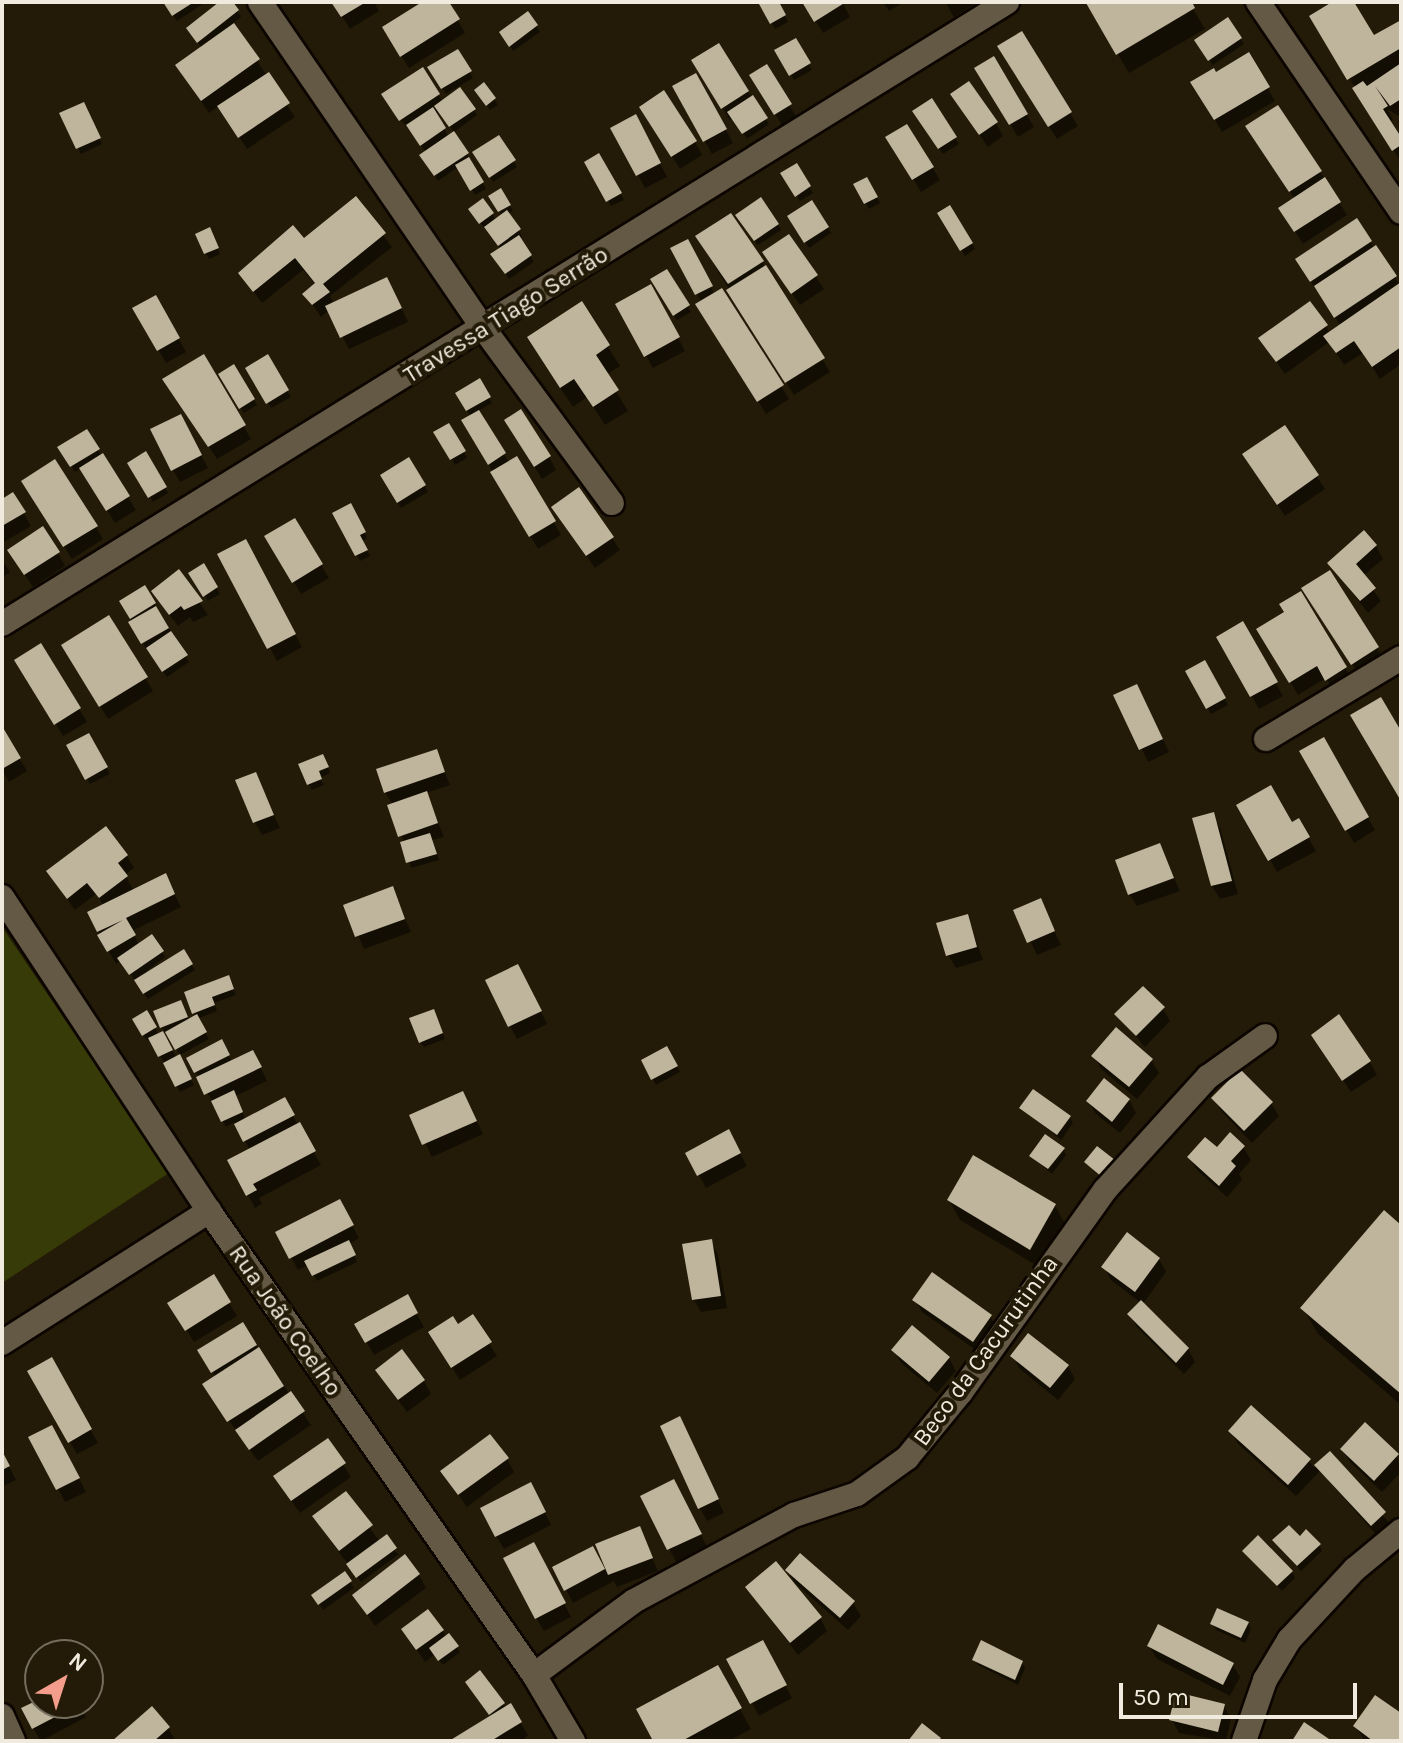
<!DOCTYPE html>
<meta charset="utf-8">
<style>
body{margin:0}
#map{position:relative;width:1403px;height:1743px;overflow:hidden;background:#231b07;font-family:Karla,sans-serif}
div>[style]{position:absolute}
[style*='--x']{left:calc(var(--x)*1px);top:calc(var(--y)*1px);width:calc(var(--w)*1px);rotate:calc(var(--a)*1deg)}
.green>*{inset:0;background:#363b07}
.shadow>*{inset:0;background:#0007}
.building>*{inset:0;background:#bfb49c}
.roads{filter:drop-shadow(2px 0 #0c0500) drop-shadow(-2px 0 #0c0500) drop-shadow(0 2px #0c0500) drop-shadow(0 -2px #0c0500)}
.street>*{height:24px;margin:-12px;padding:0 12px;transform-origin:12px;border-radius:12px;background:#645944}
span{translate:-50% -50%;white-space:nowrap;text-align:center;line-height:1.15;-webkit-text-stroke:8px #231b07;paint-order:stroke}
.street-label{font-size:24px;color:#f1ebdf}
.frame{position:absolute;inset:0;border:4px solid #f1ebdf;pointer-events:none}
.north{position:absolute;left:24px;top:1639px;width:80px;height:80px;box-sizing:border-box;background:#231b07;border:2px solid #756e5d;border-radius:50%;rotate:39deg;font-size:22px;font-weight:700;line-height:32px;text-align:center;color:#f1ebdf}
.north::after{content:'';display:block;margin:auto;width:28px;height:36px;background:#f49d8d;clip-path:polygon(50% 0,100% 100%,50% 72%,0 100%)}
.scale{position:absolute;left:1119px;top:1683px;width:238px;height:36px;box-sizing:border-box;border:4px solid #f1ebdf;border-top:0;padding-left:10px;font-size:24px;line-height:28px;white-space:nowrap;color:#f1ebdf;-webkit-text-stroke:6px #231b07;paint-order:stroke}
</style>
<div id="map">
<div class="green">
<div style="clip-path:polygon(2px 927px,169px 1173px,2px 1283px)"></div>
</div>
<div class="shadow">
<div style="clip-path:polygon(165px 2px,206px 2px,177px 21px)"></div>
<div style="clip-path:polygon(222px 2px,230px 2px,238px 12px,241px 17px,232px 24px,295px 117px,247px 149px,219px 106px,209px 113px,177px 66px,202px 48px,191px 34px)"></div>
<div style="clip-path:polygon(333px 2px,374px 2px,379px 11px,350px 29px)"></div>
<div style="clip-path:polygon(426px 2px,447px 2px,465px 33px,409px 68px,384px 28px)"></div>
<div style="clip-path:polygon(767px 2px,777px 2px,788px 22px,775px 29px,761px 5px)"></div>
<div style="clip-path:polygon(804px 2px,842px 2px,850px 17px,823px 33px)"></div>
<div style="clip-path:polygon(883px 2px,904px 2px,889px 11px)"></div>
<div style="clip-path:polygon(945px 2px,978px 2px,954px 17px)"></div>
<div style="clip-path:polygon(1092px 2px,1189px 2px,1205px 29px,1129px 73px,1088px 4px)"></div>
<div style="clip-path:polygon(1336px 2px,1352px 2px,1374px 38px,1401px 22px,1401px 117px,1387px 109px,1393px 120px,1389px 122px,1401px 140px,1401px 162px,1312px 17px)"></div>
<div style="clip-path:polygon(528px 14px,540px 32px,513px 51px,502px 33px)"></div>
<div style="clip-path:polygon(1021px 33px,1078px 126px,1057px 139px,1007px 59px)"></div>
<div style="clip-path:polygon(1241px 39px,1244px 44px,1213px 65px,1199px 46px)"></div>
<div style="clip-path:polygon(795px 40px,812px 70px,794px 80px,777px 51px)"></div>
<div style="clip-path:polygon(718px 46px,769px 124px,747px 139px,734px 118px,730px 120px,701px 74px)"></div>
<div style="clip-path:polygon(457px 52px,473px 78px,446px 94px,430px 68px)"></div>
<div style="clip-path:polygon(1249px 55px,1275px 101px,1222px 132px,1193px 82px,1216px 75px)"></div>
<div style="clip-path:polygon(993px 59px,1034px 127px,1018px 137px,977px 69px)"></div>
<div style="clip-path:polygon(766px 67px,797px 118px,783px 127px,752px 76px)"></div>
<div style="clip-path:polygon(422px 69px,443px 102px,474px 110px,477px 115px,454px 132px,439px 112px,435px 115px,449px 137px,467px 154px,486px 189px,475px 195px,458px 167px,438px 181px,422px 155px,426px 152px,391px 107px)"></div>
<div style="clip-path:polygon(696px 76px,733px 143px,712px 154px,675px 87px)"></div>
<div style="clip-path:polygon(484px 85px,498px 105px,490px 110px,480px 96px)"></div>
<div style="clip-path:polygon(931px 101px,959px 144px,943px 154px,915px 112px)"></div>
<div style="clip-path:polygon(960px 107px,996px 123px,1003px 136px,988px 147px)"></div>
<div style="clip-path:polygon(86px 110px,102px 144px,81px 154px,61px 114px)"></div>
<div style="clip-path:polygon(649px 120px,695px 142px,702px 155px,680px 169px)"></div>
<div style="clip-path:polygon(907px 126px,940px 180px,921px 192px,888px 138px)"></div>
<div style="clip-path:polygon(613px 128px,643px 130px,667px 177px,645px 188px)"></div>
<div style="clip-path:polygon(499px 138px,517px 167px,493px 182px,475px 153px)"></div>
<div style="clip-path:polygon(1255px 140px,1320px 172px,1347px 215px,1303px 244px,1288px 221px,1295px 199px)"></div>
<div style="clip-path:polygon(599px 156px,624px 200px,611px 206px,586px 163px)"></div>
<div style="clip-path:polygon(796px 166px,813px 193px,800px 201px,783px 173px)"></div>
<div style="clip-path:polygon(866px 179px,880px 203px,869px 209px,855px 185px)"></div>
<div style="clip-path:polygon(501px 191px,513px 211px,508px 214px,522px 236px,518px 239px,534px 262px,509px 279px,496px 260px,501px 249px,474px 215px,483px 201px,496px 220px,502px 216px,491px 196px)"></div>
<div style="clip-path:polygon(356px 199px,392px 247px,330px 296px,334px 304px,394px 292px,408px 322px,349px 349px,329px 310px,321px 317px,305px 294px,316px 285px,303px 270px,262px 303px,241px 274px,303px 241px)"></div>
<div style="clip-path:polygon(812px 203px,831px 233px,809px 248px,790px 217px)"></div>
<div style="clip-path:polygon(950px 207px,975px 249px,965px 256px,940px 213px)"></div>
<div style="clip-path:polygon(741px 221px,778px 225px,781px 230px,758px 245px)"></div>
<div style="clip-path:polygon(1356px 221px,1401px 287px,1401px 364px,1380px 379px,1363px 353px,1344px 365px,1329px 342px,1285px 374px,1268px 351px,1326px 326px,1330px 334px,1341px 326px,1305px 273px)"></div>
<div style="clip-path:polygon(197px 235px,212px 236px,220px 254px,209px 259px)"></div>
<div style="clip-path:polygon(789px 237px,824px 289px,800px 305px,772px 265px)"></div>
<div style="clip-path:polygon(687px 242px,715px 295px,722px 291px,789px 399px,766px 414px,706px 318px,702px 303px,673px 249px)"></div>
<div style="clip-path:polygon(705px 250px,762px 262px,830px 372px,794px 395px)"></div>
<div style="clip-path:polygon(666px 271px,691px 312px,677px 320px,653px 280px)"></div>
<div style="clip-path:polygon(650px 287px,685px 351px,653px 368px,618px 305px)"></div>
<div style="clip-path:polygon(155px 297px,186px 352px,166px 363px,135px 309px)"></div>
<div style="clip-path:polygon(581px 304px,620px 366px,606px 375px,628px 411px,605px 425px,587px 397px,573px 407px,540px 357px)"></div>
<div style="clip-path:polygon(203px 357px,251px 439px,217px 459px,165px 380px)"></div>
<div style="clip-path:polygon(267px 357px,291px 397px,271px 408px,247px 368px)"></div>
<div style="clip-path:polygon(234px 367px,257px 405px,244px 413px,220px 375px)"></div>
<div style="clip-path:polygon(479px 381px,492px 403px,478px 411px,509px 463px,516px 458px,561px 535px,538px 549px,463px 421px,471px 417px,458px 394px)"></div>
<div style="clip-path:polygon(448px 426px,467px 458px,455px 465px,436px 433px)"></div>
<div style="clip-path:polygon(1284px 428px,1325px 489px,1285px 516px,1252px 468px)"></div>
<div style="clip-path:polygon(187px 429px,208px 468px,180px 482px,173px 470px)"></div>
<div style="clip-path:polygon(86px 431px,136px 510px,115px 523px,81px 468px,75px 472px,60px 448px)"></div>
<div style="clip-path:polygon(514px 433px,549px 457px,556px 470px,542px 479px)"></div>
<div style="clip-path:polygon(145px 454px,168px 493px,153px 502px,130px 463px)"></div>
<div style="clip-path:polygon(409px 460px,428px 492px,401px 508px,382px 476px)"></div>
<div style="clip-path:polygon(31px 494px,96px 527px,103px 539px,72px 559px)"></div>
<div style="clip-path:polygon(13px 495px,31px 526px,2px 543px,2px 501px)"></div>
<div style="clip-path:polygon(350px 506px,367px 538px,362px 541px,370px 556px,360px 561px,335px 513px)"></div>
<div style="clip-path:polygon(294px 520px,329px 578px,301px 594px,267px 537px)"></div>
<div style="clip-path:polygon(561px 520px,612px 538px,620px 550px,595px 568px)"></div>
<div style="clip-path:polygon(1376px 546px,1383px 559px,1363px 576px,1381px 601px,1368px 613px,1329px 563px)"></div>
<div style="clip-path:polygon(58px 553px,65px 566px,33px 587px,17px 563px)"></div>
<div style="clip-path:polygon(220px 555px,253px 555px,302px 647px,277px 661px)"></div>
<div style="clip-path:polygon(2px 560px,10px 572px,2px 578px)"></div>
<div style="clip-path:polygon(203px 566px,220px 594px,208px 601px,191px 573px)"></div>
<div style="clip-path:polygon(179px 572px,208px 615px,193px 622px,190px 617px,178px 626px,161px 604px)"></div>
<div style="clip-path:polygon(1329px 572px,1385px 661px,1360px 676px,1311px 601px)"></div>
<div style="clip-path:polygon(145px 588px,189px 662px,167px 677px,146px 649px,122px 602px)"></div>
<div style="clip-path:polygon(1301px 594px,1353px 681px,1334px 692px,1326px 678px,1298px 695px,1259px 629px,1287px 613px)"></div>
<div style="clip-path:polygon(109px 617px,153px 691px,108px 719px,63px 645px)"></div>
<div style="clip-path:polygon(1242px 624px,1283px 696px,1259px 709px,1219px 638px)"></div>
<div style="clip-path:polygon(41px 646px,87px 722px,63px 736px,17px 660px)"></div>
<div style="clip-path:polygon(1205px 663px,1228px 705px,1211px 714px,1188px 672px)"></div>
<div style="clip-path:polygon(1116px 696px,1144px 699px,1169px 752px,1148px 762px)"></div>
<div style="clip-path:polygon(2px 730px,27px 771px,9px 782px,2px 770px)"></div>
<div style="clip-path:polygon(88px 735px,110px 774px,90px 784px,69px 746px)"></div>
<div style="clip-path:polygon(1323px 740px,1375px 830px,1354px 843px,1301px 751px)"></div>
<div style="clip-path:polygon(436px 751px,450px 785px,426px 793px,444px 837px,433px 840px,439px 860px,411px 868px,393px 805px,385px 792px)"></div>
<div style="clip-path:polygon(326px 762px,330px 773px,320px 778px,324px 785px,312px 790px,309px 784px)"></div>
<div style="clip-path:polygon(255px 774px,280px 828px,262px 835px,255px 822px)"></div>
<div style="clip-path:polygon(1239px 806px,1291px 824px,1298px 820px,1316px 851px,1277px 872px)"></div>
<div style="clip-path:polygon(1213px 815px,1220px 828px,1238px 894px,1220px 899px,1212px 886px,1195px 819px)"></div>
<div style="clip-path:polygon(1159px 846px,1180px 891px,1137px 906px,1129px 894px)"></div>
<div style="clip-path:polygon(127px 856px,134px 868px,125px 875px,134px 891px,172px 889px,181px 907px,132px 931px,139px 945px,162px 952px,165px 957px,147px 971px,148px 973px,183px 952px,195px 970px,148px 999px,121px 961px,116px 964px,100px 936px,89px 913px,104px 906px,96px 894px,75px 910px,48px 872px)"></div>
<div style="clip-path:polygon(392px 889px,411px 932px,364px 949px,346px 906px)"></div>
<div style="clip-path:polygon(1040px 901px,1061px 945px,1037px 955px,1016px 911px)"></div>
<div style="clip-path:polygon(967px 916px,983px 960px,956px 968px,948px 955px)"></div>
<div style="clip-path:polygon(525px 980px,547px 1024px,517px 1039px,510px 1026px)"></div>
<div style="clip-path:polygon(231px 983px,236px 995px,214px 1003px,217px 1011px,197px 1019px,209px 1039px,180px 1055px,167px 1032px,162px 1034px,194px 1085px,180px 1092px,151px 1039px,147px 1041px,135px 1020px,146px 1013px,159px 1035px,164px 1032px,156px 1012px,184px 1008px,189px 1021px,196px 1017px,186px 993px)"></div>
<div style="clip-path:polygon(1163px 1009px,1170px 1021px,1145px 1047px,1117px 1014px)"></div>
<div style="clip-path:polygon(436px 1017px,445px 1039px,424px 1047px,421px 1042px)"></div>
<div style="clip-path:polygon(221px 1042px,232px 1062px,260px 1066px,267px 1081px,235px 1096px,246px 1120px,284px 1100px,321px 1165px,259px 1198px,262px 1204px,255px 1208px,229px 1161px,250px 1150px,235px 1122px,226px 1127px,189px 1059px)"></div>
<div style="clip-path:polygon(1321px 1048px,1370px 1062px,1377px 1075px,1351px 1092px)"></div>
<div style="clip-path:polygon(667px 1049px,680px 1072px,656px 1085px,644px 1061px)"></div>
<div style="clip-path:polygon(1094px 1056px,1151px 1060px,1159px 1073px,1137px 1099px,1101px 1069px)"></div>
<div style="clip-path:polygon(1214px 1099px,1271px 1103px,1279px 1116px,1252px 1143px,1221px 1111px)"></div>
<div style="clip-path:polygon(1129px 1100px,1136px 1113px,1120px 1133px,1096px 1114px,1088px 1101px)"></div>
<div style="clip-path:polygon(470px 1107px,483px 1134px,432px 1157px,412px 1116px)"></div>
<div style="clip-path:polygon(1022px 1108px,1069px 1117px,1073px 1123px,1061px 1140px)"></div>
<div style="clip-path:polygon(728px 1132px,747px 1166px,706px 1188px,688px 1154px)"></div>
<div style="clip-path:polygon(1243px 1147px,1251px 1160px,1239px 1174px,1242px 1180px,1227px 1197px,1197px 1170px,1189px 1157px)"></div>
<div style="clip-path:polygon(1063px 1149px,1066px 1155px,1052px 1174px,1031px 1156px)"></div>
<div style="clip-path:polygon(949px 1200px,1055px 1206px,1066px 1225px,1041px 1268px,960px 1220px)"></div>
<div style="clip-path:polygon(339px 1201px,359px 1238px,349px 1244px,357px 1262px,317px 1281px,308px 1265px,298px 1270px,278px 1233px)"></div>
<div style="clip-path:polygon(1401px 1227px,1401px 1405px,1318px 1334px,1303px 1308px)"></div>
<div style="clip-path:polygon(711px 1242px,718px 1255px,727px 1308px,701px 1312px,694px 1300px)"></div>
<div style="clip-path:polygon(1159px 1259px,1166px 1272px,1142px 1305px,1188px 1349px,1195px 1362px,1184px 1374px,1137px 1327px,1129px 1314px,1141px 1303px,1111px 1280px,1104px 1267px)"></div>
<div style="clip-path:polygon(213px 1277px,237px 1316px,194px 1342px,170px 1303px)"></div>
<div style="clip-path:polygon(407px 1297px,424px 1327px,374px 1355px,357px 1325px)"></div>
<div style="clip-path:polygon(915px 1300px,990px 1316px,997px 1329px,980px 1353px,922px 1312px)"></div>
<div style="clip-path:polygon(472px 1317px,497px 1356px,460px 1380px,438px 1345px)"></div>
<div style="clip-path:polygon(242px 1325px,311px 1425px,258px 1461px,212px 1397px,216px 1378px,200px 1350px)"></div>
<div style="clip-path:polygon(894px 1350px,949px 1358px,956px 1371px,937px 1393px,901px 1363px)"></div>
<div style="clip-path:polygon(1012px 1356px,1068px 1366px,1075px 1379px,1058px 1400px,1020px 1369px)"></div>
<div style="clip-path:polygon(51px 1360px,98px 1443px,77px 1454px,30px 1371px)"></div>
<div style="clip-path:polygon(424px 1381px,431px 1394px,407px 1412px,385px 1383px)"></div>
<div style="clip-path:polygon(1231px 1431px,1309px 1461px,1314px 1468px,1330px 1454px,1392px 1526px,1379px 1538px,1320px 1471px,1296px 1496px,1238px 1444px)"></div>
<div style="clip-path:polygon(687px 1432px,724px 1513px,707px 1521px,700px 1508px)"></div>
<div style="clip-path:polygon(31px 1438px,59px 1440px,86px 1492px,65px 1502px)"></div>
<div style="clip-path:polygon(328px 1441px,351px 1477px,300px 1513px,283px 1489px)"></div>
<div style="clip-path:polygon(1342px 1450px,1397px 1455px,1401px 1472px,1382px 1492px,1350px 1462px)"></div>
<div style="clip-path:polygon(2px 1453px,16px 1480px,2px 1487px)"></div>
<div style="clip-path:polygon(507px 1459px,514px 1472px,467px 1507px,442px 1471px)"></div>
<div style="clip-path:polygon(345px 1493px,380px 1542px,399px 1554px,361px 1582px,322px 1529px)"></div>
<div style="clip-path:polygon(681px 1494px,707px 1547px,676px 1562px,643px 1497px)"></div>
<div style="clip-path:polygon(538px 1498px,551px 1525px,504px 1549px,496px 1536px)"></div>
<div style="clip-path:polygon(639px 1528px,658px 1571px,617px 1587px,614px 1581px,573px 1603px,555px 1568px,605px 1567px)"></div>
<div style="clip-path:polygon(1300px 1539px,1319px 1545px,1322px 1551px,1301px 1571px,1274px 1541px)"></div>
<div style="clip-path:polygon(1244px 1551px,1292px 1572px,1295px 1578px,1282px 1591px)"></div>
<div style="clip-path:polygon(540px 1558px,571px 1617px,544px 1631px,536px 1618px)"></div>
<div style="clip-path:polygon(787px 1570px,853px 1603px,861px 1616px,848px 1630px,795px 1583px)"></div>
<div style="clip-path:polygon(345px 1574px,354px 1588px,323px 1610px,314px 1595px)"></div>
<div style="clip-path:polygon(419px 1575px,426px 1588px,375px 1626px,354px 1596px)"></div>
<div style="clip-path:polygon(747px 1587px,820px 1618px,827px 1631px,798px 1655px)"></div>
<div style="clip-path:polygon(1248px 1623px,1251px 1629px,1245px 1643px,1216px 1630px,1213px 1624px)"></div>
<div style="clip-path:polygon(403px 1630px,442px 1631px,460px 1652px,443px 1665px,435px 1654px,425px 1662px)"></div>
<div style="clip-path:polygon(762px 1643px,792px 1698px,759px 1716px,729px 1660px)"></div>
<div style="clip-path:polygon(1149px 1646px,1232px 1664px,1240px 1677px,1230px 1696px,1157px 1659px)"></div>
<div style="clip-path:polygon(974px 1659px,1022px 1663px,1025px 1668px,1018px 1685px,978px 1665px)"></div>
<div style="clip-path:polygon(717px 1667px,751px 1729px,729px 1741px,656px 1741px)"></div>
<div style="clip-path:polygon(475px 1695px,503px 1704px,506px 1708px,510px 1706px,528px 1735px,522px 1741px,453px 1741px,491px 1717px)"></div>
<div style="clip-path:polygon(40px 1701px,79px 1703px,86px 1717px,41px 1741px,33px 1728px)"></div>
<div style="clip-path:polygon(1224px 1706px,1231px 1719px,1226px 1741px,1179px 1733px,1172px 1720px)"></div>
<div style="clip-path:polygon(1401px 1716px,1401px 1741px,1365px 1741px,1355px 1726px)"></div>
<div style="clip-path:polygon(168px 1728px,176px 1741px,115px 1741px)"></div>
</div>
<div class="building">
<div style="clip-path:polygon(163px 2px,194px 2px,172px 16px)"></div>
<div style="clip-path:polygon(219px 2px,233px 2px,239px 10px,197px 43px,186px 28px)"></div>
<div style="clip-path:polygon(331px 2px,366px 2px,341px 17px)"></div>
<div style="clip-path:polygon(422px 2px,449px 2px,460px 19px,400px 57px,382px 27px)"></div>
<div style="clip-path:polygon(763px 2px,779px 2px,786px 15px,770px 24px,759px 4px)"></div>
<div style="clip-path:polygon(802px 2px,846px 2px,814px 22px)"></div>
<div style="clip-path:polygon(1192px 2px,1195px 8px,1116px 55px,1086px 3px)"></div>
<div style="clip-path:polygon(1332px 2px,1354px 2px,1374px 35px,1401px 20px,1401px 48px,1347px 80px,1309px 16px)"></div>
<div style="clip-path:polygon(528px 11px,538px 25px,509px 47px,499px 32px)"></div>
<div style="clip-path:polygon(1228px 17px,1242px 38px,1208px 61px,1194px 40px)"></div>
<div style="clip-path:polygon(234px 23px,260px 59px,201px 101px,175px 65px)"></div>
<div style="clip-path:polygon(1022px 31px,1072px 112px,1048px 127px,997px 46px)"></div>
<div style="clip-path:polygon(796px 38px,811px 63px,789px 76px,774px 50px)"></div>
<div style="clip-path:polygon(719px 43px,749px 91px,721px 109px,691px 60px)"></div>
<div style="clip-path:polygon(458px 49px,472px 71px,441px 89px,427px 67px)"></div>
<div style="clip-path:polygon(1249px 52px,1270px 87px,1214px 120px,1190px 82px,1214px 68px,1216px 72px)"></div>
<div style="clip-path:polygon(994px 56px,1028px 114px,1009px 125px,974px 68px)"></div>
<div style="clip-path:polygon(1401px 63px,1401px 99px,1390px 106px,1375px 86px,1388px 106px,1383px 109px,1401px 137px,1401px 145px,1392px 151px,1352px 88px,1363px 81px,1367px 86px)"></div>
<div style="clip-path:polygon(767px 64px,792px 104px,774px 115px,749px 75px)"></div>
<div style="clip-path:polygon(423px 67px,440px 94px,399px 121px,381px 94px)"></div>
<div style="clip-path:polygon(269px 72px,290px 103px,238px 138px,217px 106px)"></div>
<div style="clip-path:polygon(696px 73px,727px 129px,703px 142px,672px 86px)"></div>
<div style="clip-path:polygon(969px 81px,998px 122px,979px 135px,950px 94px)"></div>
<div style="clip-path:polygon(484px 82px,496px 98px,486px 106px,474px 90px)"></div>
<div style="clip-path:polygon(460px 87px,476px 109px,449px 127px,434px 106px)"></div>
<div style="clip-path:polygon(664px 90px,697px 141px,671px 157px,639px 107px)"></div>
<div style="clip-path:polygon(753px 95px,768px 118px,742px 134px,727px 112px)"></div>
<div style="clip-path:polygon(932px 98px,957px 137px,938px 149px,912px 111px)"></div>
<div style="clip-path:polygon(84px 102px,101px 138px,76px 149px,59px 113px)"></div>
<div style="clip-path:polygon(1278px 105px,1322px 171px,1289px 192px,1245px 126px)"></div>
<div style="clip-path:polygon(433px 107px,446px 128px,420px 146px,406px 125px)"></div>
<div style="clip-path:polygon(636px 114px,661px 163px,636px 176px,610px 128px)"></div>
<div style="clip-path:polygon(907px 124px,934px 167px,912px 180px,885px 137px)"></div>
<div style="clip-path:polygon(454px 131px,469px 153px,434px 176px,419px 155px)"></div>
<div style="clip-path:polygon(499px 135px,516px 160px,489px 178px,472px 152px)"></div>
<div style="clip-path:polygon(599px 153px,622px 193px,606px 202px,584px 162px)"></div>
<div style="clip-path:polygon(469px 157px,484px 182px,470px 191px,455px 165px)"></div>
<div style="clip-path:polygon(797px 163px,811px 186px,795px 197px,780px 173px)"></div>
<div style="clip-path:polygon(867px 177px,878px 197px,864px 204px,853px 184px)"></div>
<div style="clip-path:polygon(1325px 177px,1341px 202px,1294px 232px,1278px 208px)"></div>
<div style="clip-path:polygon(501px 188px,511px 205px,498px 212px,488px 196px)"></div>
<div style="clip-path:polygon(356px 196px,386px 233px,323px 284px,330px 292px,312px 305px,302px 294px,315px 283px,295px 258px,253px 292px,238px 273px,293px 225px,304px 238px)"></div>
<div style="clip-path:polygon(761px 197px,779px 224px,754px 241px,735px 215px)"></div>
<div style="clip-path:polygon(483px 198px,494px 213px,479px 224px,468px 209px)"></div>
<div style="clip-path:polygon(812px 200px,829px 227px,804px 243px,787px 216px)"></div>
<div style="clip-path:polygon(950px 205px,973px 243px,960px 251px,937px 213px)"></div>
<div style="clip-path:polygon(507px 210px,521px 229px,498px 246px,484px 227px)"></div>
<div style="clip-path:polygon(731px 213px,764px 261px,728px 284px,695px 236px)"></div>
<div style="clip-path:polygon(1357px 218px,1372px 241px,1310px 282px,1295px 259px)"></div>
<div style="clip-path:polygon(210px 227px,219px 248px,204px 254px,195px 234px)"></div>
<div style="clip-path:polygon(789px 234px,818px 275px,791px 294px,762px 252px)"></div>
<div style="clip-path:polygon(519px 235px,532px 255px,505px 274px,490px 254px)"></div>
<div style="clip-path:polygon(688px 239px,713px 286px,695px 295px,670px 248px)"></div>
<div style="clip-path:polygon(1376px 245px,1397px 276px,1334px 318px,1314px 286px)"></div>
<div style="clip-path:polygon(766px 265px,825px 358px,785px 383px,726px 290px)"></div>
<div style="clip-path:polygon(667px 269px,690px 305px,673px 316px,650px 279px)"></div>
<div style="clip-path:polygon(387px 277px,402px 308px,340px 338px,325px 306px)"></div>
<div style="clip-path:polygon(1401px 282px,1401px 347px,1372px 367px,1354px 341px,1336px 353px,1323px 336px)"></div>
<div style="clip-path:polygon(651px 284px,680px 337px,644px 357px,615px 304px)"></div>
<div style="clip-path:polygon(722px 288px,784px 385px,757px 402px,695px 304px)"></div>
<div style="clip-path:polygon(156px 295px,180px 338px,157px 351px,132px 308px)"></div>
<div style="clip-path:polygon(582px 301px,610px 345px,596px 355px,619px 390px,593px 407px,574px 379px,560px 388px,527px 337px)"></div>
<div style="clip-path:polygon(1310px 301px,1328px 325px,1276px 362px,1258px 338px)"></div>
<div style="clip-path:polygon(204px 354px,246px 425px,208px 447px,162px 379px)"></div>
<div style="clip-path:polygon(268px 354px,289px 390px,266px 404px,245px 368px)"></div>
<div style="clip-path:polygon(234px 364px,255px 399px,239px 409px,218px 374px)"></div>
<div style="clip-path:polygon(480px 378px,491px 397px,466px 411px,455px 393px)"></div>
<div style="clip-path:polygon(521px 409px,551px 456px,534px 467px,504px 420px)"></div>
<div style="clip-path:polygon(479px 410px,506px 453px,488px 465px,461px 420px)"></div>
<div style="clip-path:polygon(181px 414px,202px 455px,171px 471px,150px 429px)"></div>
<div style="clip-path:polygon(449px 423px,466px 451px,450px 460px,433px 432px)"></div>
<div style="clip-path:polygon(1285px 425px,1319px 475px,1277px 505px,1242px 454px)"></div>
<div style="clip-path:polygon(87px 429px,100px 449px,70px 467px,57px 447px)"></div>
<div style="clip-path:polygon(146px 451px,167px 487px,148px 498px,127px 463px)"></div>
<div style="clip-path:polygon(103px 453px,130px 496px,106px 511px,79px 468px)"></div>
<div style="clip-path:polygon(517px 456px,556px 521px,529px 537px,490px 472px)"></div>
<div style="clip-path:polygon(409px 457px,426px 485px,397px 503px,380px 475px)"></div>
<div style="clip-path:polygon(55px 459px,98px 526px,63px 547px,21px 481px)"></div>
<div style="clip-path:polygon(579px 487px,614px 537px,586px 556px,551px 507px)"></div>
<div style="clip-path:polygon(13px 492px,26px 512px,2px 526px,2px 499px)"></div>
<div style="clip-path:polygon(351px 503px,366px 532px,360px 535px,368px 550px,355px 556px,332px 513px)"></div>
<div style="clip-path:polygon(295px 518px,323px 564px,292px 583px,264px 536px)"></div>
<div style="clip-path:polygon(43px 526px,60px 552px,24px 575px,7px 550px)"></div>
<div style="clip-path:polygon(1364px 530px,1377px 545px,1356px 564px,1376px 588px,1360px 601px,1327px 563px)"></div>
<div style="clip-path:polygon(246px 539px,296px 634px,267px 649px,217px 554px)"></div>
<div style="clip-path:polygon(204px 563px,218px 587px,203px 597px,188px 573px)"></div>
<div style="clip-path:polygon(179px 569px,203px 601px,184px 610px,181px 606px,169px 615px,151px 591px)"></div>
<div style="clip-path:polygon(1330px 570px,1379px 647px,1351px 665px,1301px 588px)"></div>
<div style="clip-path:polygon(145px 585px,156px 603px,130px 619px,119px 601px)"></div>
<div style="clip-path:polygon(1301px 591px,1347px 667px,1325px 681px,1317px 666px,1289px 683px,1256px 629px,1284px 612px,1279px 604px)"></div>
<div style="clip-path:polygon(156px 606px,169px 628px,141px 644px,128px 622px)"></div>
<div style="clip-path:polygon(109px 615px,148px 677px,99px 707px,61px 645px)"></div>
<div style="clip-path:polygon(1243px 621px,1278px 682px,1250px 697px,1216px 637px)"></div>
<div style="clip-path:polygon(171px 631px,188px 655px,162px 672px,146px 648px)"></div>
<div style="clip-path:polygon(41px 643px,81px 708px,54px 725px,14px 660px)"></div>
<div style="clip-path:polygon(1205px 660px,1226px 698px,1206px 709px,1185px 671px)"></div>
<div style="clip-path:polygon(1137px 684px,1163px 739px,1139px 750px,1113px 695px)"></div>
<div style="clip-path:polygon(1381px 697px,1401px 731px,1401px 801px,1350px 715px)"></div>
<div style="clip-path:polygon(2px 726px,21px 758px,2px 769px)"></div>
<div style="clip-path:polygon(89px 733px,108px 767px,85px 780px,66px 745px)"></div>
<div style="clip-path:polygon(1324px 737px,1369px 817px,1345px 831px,1299px 751px)"></div>
<div style="clip-path:polygon(437px 749px,445px 772px,384px 793px,376px 769px)"></div>
<div style="clip-path:polygon(323px 754px,329px 767px,319px 771px,322px 779px,307px 785px,298px 764px)"></div>
<div style="clip-path:polygon(256px 772px,274px 815px,253px 823px,235px 780px)"></div>
<div style="clip-path:polygon(1271px 785px,1292px 822px,1299px 818px,1310px 837px,1268px 861px,1236px 805px)"></div>
<div style="clip-path:polygon(427px 791px,438px 823px,398px 837px,387px 805px)"></div>
<div style="clip-path:polygon(1214px 812px,1232px 881px,1211px 886px,1192px 818px)"></div>
<div style="clip-path:polygon(106px 826px,128px 855px,118px 863px,128px 876px,99px 898px,87px 883px,67px 899px,46px 871px)"></div>
<div style="clip-path:polygon(430px 833px,437px 854px,406px 863px,400px 842px)"></div>
<div style="clip-path:polygon(1160px 843px,1174px 878px,1128px 895px,1115px 860px)"></div>
<div style="clip-path:polygon(166px 873px,175px 894px,126px 918px,136px 935px,107px 952px,97px 935px,123px 920px,97px 932px,87px 912px)"></div>
<div style="clip-path:polygon(393px 886px,405px 919px,355px 937px,343px 905px)"></div>
<div style="clip-path:polygon(1041px 898px,1055px 931px,1027px 943px,1013px 910px)"></div>
<div style="clip-path:polygon(968px 914px,977px 947px,946px 956px,936px 923px)"></div>
<div style="clip-path:polygon(152px 934px,164px 951px,129px 975px,117px 958px)"></div>
<div style="clip-path:polygon(184px 949px,193px 964px,143px 994px,134px 980px)"></div>
<div style="clip-path:polygon(518px 964px,542px 1011px,508px 1027px,485px 980px)"></div>
<div style="clip-path:polygon(229px 975px,234px 989px,212px 997px,215px 1005px,192px 1014px,184px 992px)"></div>
<div style="clip-path:polygon(1143px 986px,1165px 1007px,1136px 1036px,1114px 1014px)"></div>
<div style="clip-path:polygon(181px 1000px,188px 1017px,160px 1028px,153px 1011px)"></div>
<div style="clip-path:polygon(434px 1009px,443px 1033px,419px 1043px,409px 1018px)"></div>
<div style="clip-path:polygon(147px 1010px,157px 1027px,142px 1036px,132px 1019px)"></div>
<div style="clip-path:polygon(197px 1014px,207px 1032px,175px 1050px,165px 1032px)"></div>
<div style="clip-path:polygon(1339px 1014px,1371px 1061px,1342px 1081px,1311px 1035px)"></div>
<div style="clip-path:polygon(1116px 1027px,1153px 1059px,1129px 1087px,1091px 1056px)"></div>
<div style="clip-path:polygon(163px 1031px,173px 1050px,158px 1057px,148px 1038px)"></div>
<div style="clip-path:polygon(222px 1039px,230px 1055px,194px 1073px,186px 1058px)"></div>
<div style="clip-path:polygon(667px 1046px,678px 1066px,651px 1080px,641px 1060px)"></div>
<div style="clip-path:polygon(253px 1050px,262px 1067px,204px 1095px,196px 1077px)"></div>
<div style="clip-path:polygon(180px 1054px,192px 1079px,175px 1087px,163px 1063px)"></div>
<div style="clip-path:polygon(1240px 1069px,1273px 1102px,1244px 1131px,1211px 1098px)"></div>
<div style="clip-path:polygon(1104px 1078px,1130px 1099px,1112px 1122px,1086px 1101px)"></div>
<div style="clip-path:polygon(1033px 1089px,1071px 1116px,1057px 1135px,1019px 1108px)"></div>
<div style="clip-path:polygon(234px 1090px,243px 1112px,221px 1122px,211px 1101px)"></div>
<div style="clip-path:polygon(463px 1091px,477px 1121px,422px 1145px,409px 1115px)"></div>
<div style="clip-path:polygon(285px 1097px,295px 1115px,243px 1142px,234px 1124px)"></div>
<div style="clip-path:polygon(300px 1122px,316px 1151px,253px 1184px,257px 1190px,246px 1196px,227px 1160px)"></div>
<div style="clip-path:polygon(729px 1129px,741px 1153px,697px 1176px,685px 1153px)"></div>
<div style="clip-path:polygon(1230px 1132px,1245px 1146px,1231px 1161px,1236px 1166px,1219px 1186px,1187px 1157px,1205px 1137px,1217px 1147px)"></div>
<div style="clip-path:polygon(1045px 1134px,1065px 1148px,1048px 1169px,1029px 1156px)"></div>
<div style="clip-path:polygon(1097px 1146px,1115px 1160px,1102px 1177px,1084px 1162px)"></div>
<div style="clip-path:polygon(973px 1155px,1056px 1204px,1030px 1250px,947px 1200px)"></div>
<div style="clip-path:polygon(340px 1199px,354px 1225px,289px 1259px,275px 1232px)"></div>
<div style="clip-path:polygon(1384px 1210px,1401px 1225px,1401px 1394px,1300px 1308px)"></div>
<div style="clip-path:polygon(1127px 1232px,1160px 1258px,1135px 1292px,1101px 1267px)"></div>
<div style="clip-path:polygon(712px 1239px,721px 1296px,692px 1300px,682px 1244px)"></div>
<div style="clip-path:polygon(349px 1240px,356px 1255px,312px 1276px,304px 1261px)"></div>
<div style="clip-path:polygon(932px 1272px,992px 1315px,973px 1342px,912px 1300px)"></div>
<div style="clip-path:polygon(214px 1274px,231px 1302px,185px 1331px,167px 1303px)"></div>
<div style="clip-path:polygon(408px 1294px,418px 1313px,365px 1343px,354px 1324px)"></div>
<div style="clip-path:polygon(1141px 1300px,1189px 1348px,1176px 1363px,1127px 1314px)"></div>
<div style="clip-path:polygon(473px 1314px,492px 1342px,451px 1368px,428px 1332px,453px 1316px,458px 1324px)"></div>
<div style="clip-path:polygon(243px 1322px,257px 1345px,211px 1373px,197px 1350px)"></div>
<div style="clip-path:polygon(912px 1325px,950px 1357px,929px 1382px,891px 1350px)"></div>
<div style="clip-path:polygon(1028px 1333px,1069px 1365px,1050px 1388px,1010px 1356px)"></div>
<div style="clip-path:polygon(259px 1347px,284px 1386px,227px 1422px,202px 1384px)"></div>
<div style="clip-path:polygon(402px 1349px,425px 1380px,398px 1400px,375px 1370px)"></div>
<div style="clip-path:polygon(52px 1357px,92px 1429px,68px 1443px,27px 1371px)"></div>
<div style="clip-path:polygon(291px 1391px,305px 1411px,249px 1450px,235px 1430px)"></div>
<div style="clip-path:polygon(1251px 1405px,1311px 1459px,1288px 1485px,1228px 1431px)"></div>
<div style="clip-path:polygon(680px 1416px,719px 1499px,698px 1509px,660px 1426px)"></div>
<div style="clip-path:polygon(1365px 1422px,1399px 1454px,1374px 1481px,1340px 1449px)"></div>
<div style="clip-path:polygon(52px 1425px,80px 1478px,56px 1490px,28px 1437px)"></div>
<div style="clip-path:polygon(490px 1434px,509px 1458px,458px 1495px,440px 1471px)"></div>
<div style="clip-path:polygon(328px 1438px,346px 1463px,291px 1501px,273px 1476px)"></div>
<div style="clip-path:polygon(2px 1451px,10px 1466px,2px 1470px)"></div>
<div style="clip-path:polygon(1330px 1451px,1386px 1512px,1371px 1526px,1314px 1465px)"></div>
<div style="clip-path:polygon(674px 1479px,702px 1534px,667px 1550px,640px 1496px)"></div>
<div style="clip-path:polygon(531px 1482px,546px 1512px,495px 1537px,480px 1508px)"></div>
<div style="clip-path:polygon(346px 1491px,373px 1525px,339px 1551px,312px 1516px)"></div>
<div style="clip-path:polygon(1289px 1525px,1300px 1536px,1306px 1529px,1321px 1544px,1297px 1566px,1272px 1540px)"></div>
<div style="clip-path:polygon(640px 1526px,653px 1558px,608px 1575px,595px 1544px)"></div>
<div style="clip-path:polygon(387px 1534px,397px 1548px,356px 1578px,346px 1564px)"></div>
<div style="clip-path:polygon(1258px 1535px,1293px 1571px,1277px 1586px,1242px 1551px)"></div>
<div style="clip-path:polygon(534px 1542px,566px 1603px,535px 1619px,503px 1558px)"></div>
<div style="clip-path:polygon(593px 1546px,605px 1569px,564px 1591px,552px 1567px)"></div>
<div style="clip-path:polygon(800px 1553px,855px 1601px,840px 1618px,785px 1570px)"></div>
<div style="clip-path:polygon(405px 1554px,420px 1574px,367px 1615px,352px 1595px)"></div>
<div style="clip-path:polygon(776px 1561px,822px 1617px,790px 1643px,745px 1587px)"></div>
<div style="clip-path:polygon(345px 1571px,352px 1581px,318px 1605px,311px 1595px)"></div>
<div style="clip-path:polygon(1217px 1608px,1249px 1622px,1241px 1638px,1210px 1624px)"></div>
<div style="clip-path:polygon(428px 1609px,444px 1630px,416px 1650px,401px 1629px)"></div>
<div style="clip-path:polygon(1158px 1624px,1234px 1663px,1223px 1685px,1147px 1646px)"></div>
<div style="clip-path:polygon(449px 1633px,459px 1646px,438px 1661px,429px 1648px)"></div>
<div style="clip-path:polygon(763px 1640px,787px 1685px,750px 1704px,726px 1659px)"></div>
<div style="clip-path:polygon(981px 1640px,1023px 1661px,1015px 1680px,972px 1660px)"></div>
<div style="clip-path:polygon(718px 1665px,742px 1708px,682px 1741px,653px 1741px,636px 1709px)"></div>
<div style="clip-path:polygon(480px 1670px,505px 1703px,489px 1715px,465px 1682px)"></div>
<div style="clip-path:polygon(1176px 1692px,1225px 1704px,1218px 1732px,1169px 1720px)"></div>
<div style="clip-path:polygon(1375px 1695px,1401px 1713px,1401px 1741px,1373px 1741px,1353px 1726px)"></div>
<div style="clip-path:polygon(40px 1699px,40px 1703px,82px 1703px,32px 1729px,21px 1708px)"></div>
<div style="clip-path:polygon(511px 1703px,522px 1722px,491px 1741px,449px 1741px)"></div>
<div style="clip-path:polygon(152px 1706px,170px 1727px,154px 1741px,112px 1741px)"></div>
<div style="clip-path:polygon(1304px 1722px,1332px 1741px,1292px 1741px)"></div>
<div style="clip-path:polygon(922px 1723px,941px 1738px,938px 1741px,908px 1741px)"></div>
</div>
<div class="roads">
<div class="street">
<div style="--x:260;--y:2;--w:396;--a:55.6"></div>
<div style="--x:484;--y:329;--w:216;--a:53.7"></div>
<div style="--x:1258;--y:2;--w:254;--a:55.7"></div>
<div style="--x:2;--y:624;--w:1182;--a:-31.75"></div>
<div style="--x:1266;--y:739;--w:157;--a:-31"></div>
<div style="--x:2;--y:897;--w:376;--a:56.6"></div>
<div style="--x:209;--y:1211;--w:566;--a:54.99"></div>
<div style="--x:534;--y:1675;--w:77;--a:59.4"></div>
<div style="--x:2;--y:1343;--w:246;--a:-32.5"></div>
<div style="--x:534;--y:1675;--w:124;--a:-36.5"></div>
<div style="--x:634;--y:1601;--w:182;--a:-28.3"></div>
<div style="--x:794;--y:1515;--w:66;--a:-18.4"></div>
<div style="--x:857;--y:1494;--w:62;--a:-35.8"></div>
<div style="--x:907;--y:1458;--w:85;--a:-50.7"></div>
<div style="--x:961;--y:1392;--w:248;--a:-54.5"></div>
<div style="--x:1105;--y:1190;--w:153;--a:-47.7"></div>
<div style="--x:1208;--y:1077;--w:70;--a:-35.7"></div>
<div style="--x:2;--y:1716;--w:27;--a:66"></div>
<div style="--x:1244;--y:1741;--w:65;--a:-71"></div>
<div style="--x:1265;--y:1680;--w:47;--a:-59"></div>
<div style="--x:1289;--y:1640;--w:97;--a:-47.1"></div>
<div style="--x:1355;--y:1569;--w:60;--a:-39.6"></div>
</div>
</div>
<div class="street-label">
<span style="left:506px;top:315px;rotate:-32deg">Travessa Tiago Serrão</span>
<span style="left:285px;top:1321px;rotate:55deg">Rua João Coelho</span>
<span style="left:986px;top:1351px;rotate:-54deg">Beco da Cacurutinha</span>
</div>
<div class="frame"></div>
<div class="north">N</div>
<div class="scale">50 m</div>
</div>
